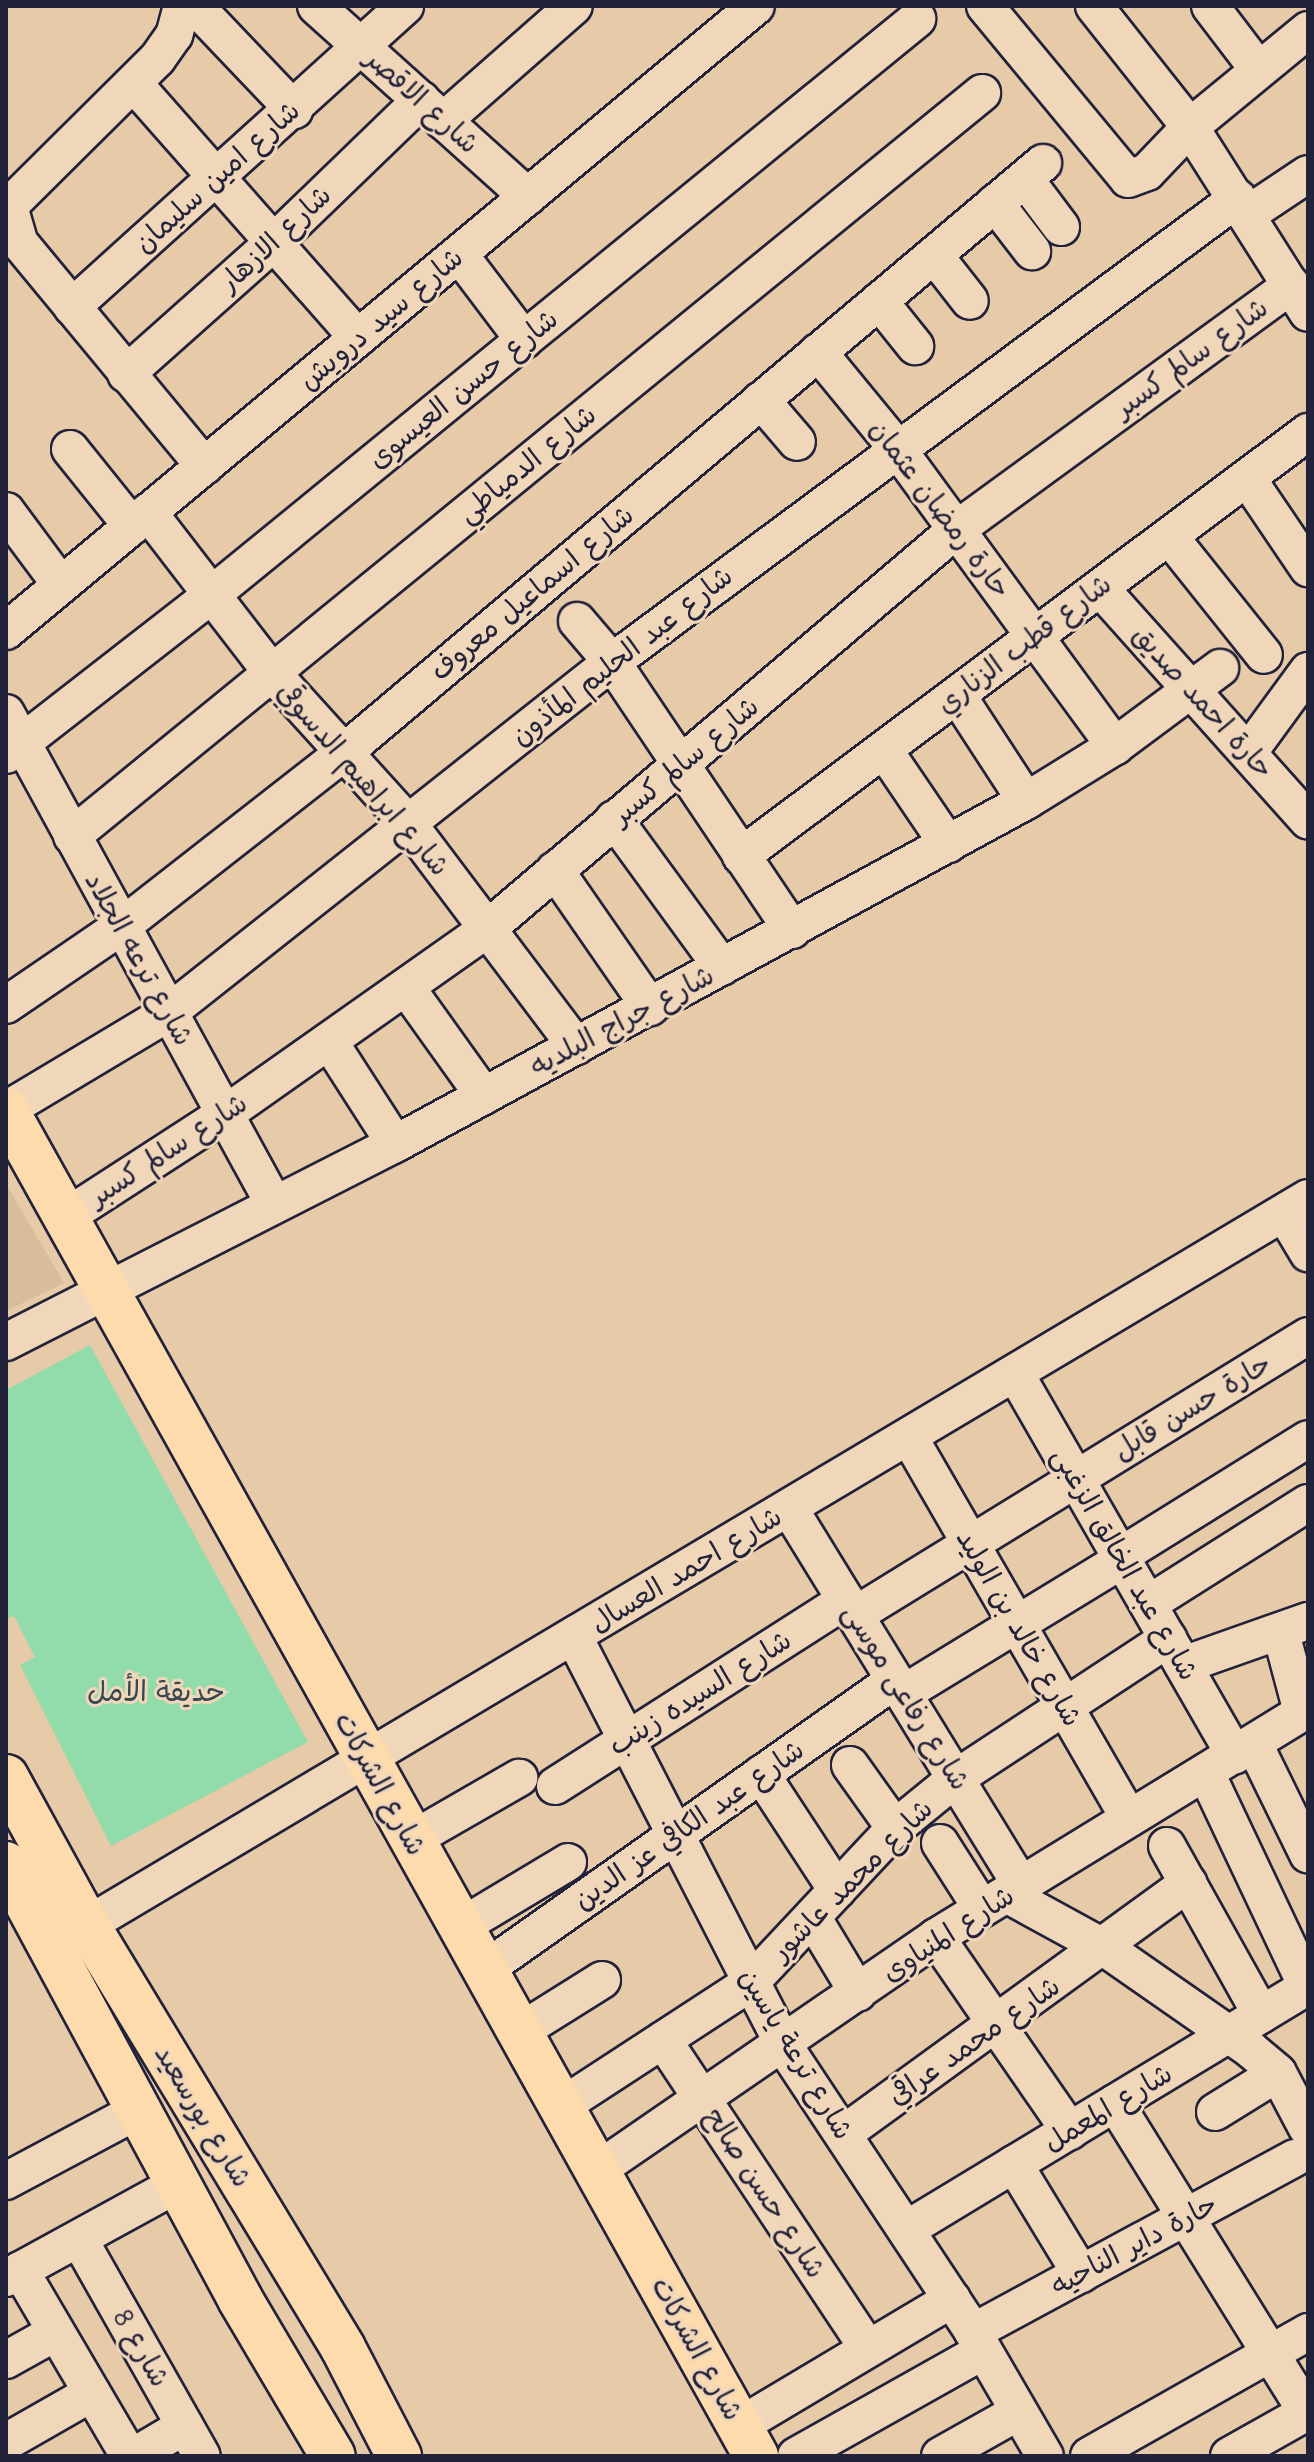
<!DOCTYPE html>
<meta charset="utf-8">
<style>
body{margin:0}
#map{position:relative;width:1314px;height:2462px;overflow:hidden;background:#e7caa8;font-family:"Comic Neue","Playpen Sans Arabic",sans-serif}
div>[style]{position:absolute}
[style*='--x']{left:calc(var(--x)*1px);top:calc(var(--y)*1px);width:calc(var(--w)*1px);rotate:calc(var(--a)*1deg)}
.built>*{inset:0;background:#d9bc99}
.green>*{inset:0;background:#92dbab}
.roads{filter:drop-shadow(2px 0 #22223b) drop-shadow(-2px 0 #22223b) drop-shadow(0 2px #22223b) drop-shadow(0 -2px #22223b)}
.minor>*{height:36px;margin:-18px;padding:0 18px;transform-origin:18px;border-radius:18px;background:#f1d7b9}
.major>*{height:44px;margin:-22px;padding:0 22px;transform-origin:22px;border-radius:22px;background:#fedbac}
span{translate:-50% -50%;white-space:nowrap;text-align:center;line-height:1.15;-webkit-text-stroke:6px #f1d7b9;paint-order:stroke}
.street-label{font-size:28px;color:#22223b}
.park-label{font-size:28px;color:#384751}
.frame{position:absolute;inset:0;border:8px solid #22223b;pointer-events:none}
</style>
<div id="map">
<div class="built">
<div style="clip-path:polygon(6px 1184px,64px 1283px,6px 1311px)"></div>
</div>
<div class="green">
<div style="clip-path:polygon(90px 1345px,308px 1742px,111px 1846px,20px 1665px,35px 1657px,14px 1616px,6px 1619px,6px 1390px)"></div>
</div>
<div class="roads">
<div class="minor">
<div style="--x:182;--y:6;--w:30;--a:105"></div>
<div style="--x:174;--y:35;--w:29;--a:125"></div>
<div style="--x:157;--y:59;--w:209;--a:135.2"></div>
<div style="--x:9;--y:206;--w:37;--a:74"></div>
<div style="--x:19;--y:242;--w:291;--a:50.4"></div>
<div style="--x:195;--y:6;--w:144;--a:46.4"></div>
<div style="--x:316;--y:6;--w:285;--a:42"></div>
<div style="--x:985;--y:6;--w:224;--a:50.4"></div>
<div style="--x:1128;--y:179;--w:20;--a:-20"></div>
<div style="--x:1147;--y:172;--w:62;--a:-46.3"></div>
<div style="--x:1190;--y:127;--w:153;--a:-39.4"></div>
<div style="--x:1094;--y:6;--w:154;--a:51.6"></div>
<div style="--x:1190;--y:127;--w:220;--a:57.6"></div>
<div style="--x:1210;--y:6;--w:79;--a:52.7"></div>
<div style="--x:135;--y:85;--w:337;--a:48.6"></div>
<div style="--x:443;--y:121;--w:174;--a:-41.3"></div>
<div style="--x:1025;--y:179;--w:60;--a:53.1"></div>
<div style="--x:995;--y:203;--w:61;--a:52.4"></div>
<div style="--x:1248;--y:214;--w:72;--a:-33.7"></div>
<div style="--x:459;--y:254;--w:108;--a:52.9"></div>
<div style="--x:934;--y:255;--w:58;--a:52"></div>
<div style="--x:879;--y:301;--w:58;--a:51.3"></div>
<div style="--x:72;--y:307;--w:449;--a:-42.1"></div>
<div style="--x:818;--y:352;--w:123;--a:50.6"></div>
<div style="--x:896;--y:447;--w:371;--a:53.8"></div>
<div style="--x:126;--y:374;--w:194;--a:-41.7"></div>
<div style="--x:271;--y:245;--w:209;--a:-44"></div>
<div style="--x:761;--y:400;--w:55;--a:49.4"></div>
<div style="--x:70;--y:449;--w:99;--a:51.2"></div>
<div style="--x:1247;--y:478;--w:109;--a:55.9"></div>
<div style="--x:6;--y:511;--w:92;--a:53.4"></div>
<div style="--x:148;--y:512;--w:203;--a:52.4"></div>
<div style="--x:272;--y:673;--w:201;--a:47.8"></div>
<div style="--x:407;--y:822;--w:281;--a:53"></div>
<div style="--x:1169;--y:536;--w:152;--a:51.4"></div>
<div style="--x:1100;--y:588;--w:312;--a:48.2"></div>
<div style="--x:577;--y:621;--w:54;--a:49.5"></div>
<div style="--x:612;--y:662;--w:323;--a:56.1"></div>
<div style="--x:6;--y:631;--w:976;--a:-39.81"></div>
<div style="--x:957;--y:695;--w:126;--a:56.9"></div>
<div style="--x:6;--y:713;--w:559;--a:61.37"></div>
<div style="--x:884;--y:750;--w:114;--a:55.8"></div>
<div style="--x:1248;--y:753;--w:102;--a:-53.8"></div>
<div style="--x:6;--y:755;--w:259;--a:-37.9"></div>
<div style="--x:210;--y:596;--w:913;--a:-39.22"></div>
<div style="--x:614;--y:819;--w:183;--a:53.9"></div>
<div style="--x:72;--y:836;--w:1175;--a:-39.23"></div>
<div style="--x:741;--y:856;--w:708;--a:-36.79"></div>
<div style="--x:555;--y:870;--w:167;--a:55.3"></div>
<div style="--x:406;--y:987;--w:134;--a:54.4"></div>
<div style="--x:6;--y:1005;--w:140;--a:-34.3"></div>
<div style="--x:122;--y:926;--w:279;--a:-38"></div>
<div style="--x:342;--y:754;--w:917;--a:-40.13"></div>
<div style="--x:329;--y:1041;--w:122;--a:57.3"></div>
<div style="--x:6;--y:1110;--w:189;--a:-30.9"></div>
<div style="--x:168;--y:1013;--w:566;--a:-38.33"></div>
<div style="--x:612;--y:662;--w:779;--a:-36.55"></div>
<div style="--x:1284;--y:1213;--w:47;--a:59"></div>
<div style="--x:64;--y:1218;--w:192;--a:-32.9"></div>
<div style="--x:225;--y:1114;--w:321;--a:-35.2"></div>
<div style="--x:487;--y:929;--w:617;--a:-40.4"></div>
<div style="--x:957;--y:529;--w:414;--a:-36.1"></div>
<div style="--x:6;--y:1342;--w:436;--a:-27"></div>
<div style="--x:395;--y:1144;--w:718;--a:-28.53"></div>
<div style="--x:1026;--y:801;--w:105;--a:-31.7"></div>
<div style="--x:1115;--y:746;--w:131;--a:-36.6"></div>
<div style="--x:1015;--y:1373;--w:441;--a:60.1"></div>
<div style="--x:909;--y:1437;--w:440;--a:60"></div>
<div style="--x:789;--y:1508;--w:444;--a:58.4"></div>
<div style="--x:1120;--y:1556;--w:221;--a:-31.9"></div>
<div style="--x:1148;--y:1604;--w:189;--a:-32.3"></div>
<div style="--x:855;--y:1615;--w:532;--a:-31.63"></div>
<div style="--x:1281;--y:1633;--w:82;--a:75.1"></div>
<div style="--x:574;--y:1637;--w:460;--a:62.8"></div>
<div style="--x:784;--y:2046;--w:343;--a:56.5"></div>
<div style="--x:973;--y:2332;--w:143;--a:59.9"></div>
<div style="--x:1183;--y:1665;--w:133;--a:-19.4"></div>
<div style="--x:904;--y:1693;--w:255;--a:-31.4"></div>
<div style="--x:1254;--y:1744;--w:123;--a:63.9"></div>
<div style="--x:850;--y:1765;--w:77;--a:54.5"></div>
<div style="--x:1206;--y:1773;--w:237;--a:64.7"></div>
<div style="--x:761;--y:1774;--w:139;--a:56.8"></div>
<div style="--x:555;--y:1786;--w:345;--a:-32.6"></div>
<div style="--x:411;--y:1840;--w:125;--a:-29.9"></div>
<div style="--x:940;--y:1843;--w:78;--a:57.5"></div>
<div style="--x:1167;--y:1846;--w:193;--a:60.8"></div>
<div style="--x:1008;--y:1895;--w:111;--a:28.7"></div>
<div style="--x:1105;--y:1948;--w:178;--a:34.9"></div>
<div style="--x:1251;--y:2050;--w:35;--a:40"></div>
<div style="--x:1278;--y:2073;--w:62;--a:62.2"></div>
<div style="--x:814;--y:1920;--w:85;--a:58.9"></div>
<div style="--x:87;--y:1925;--w:1421;--a:-30.77"></div>
<div style="--x:460;--y:1927;--w:126;--a:-31"></div>
<div style="--x:936;--y:1937;--w:236;--a:55.4"></div>
<div style="--x:484;--y:1970;--w:503;--a:-35.21"></div>
<div style="--x:519;--y:2032;--w:98;--a:-32.1"></div>
<div style="--x:663;--y:2040;--w:369;--a:56.4"></div>
<div style="--x:1115;--y:2103;--w:366;--a:58.2"></div>
<div style="--x:560;--y:2107;--w:227;--a:-33.1"></div>
<div style="--x:750;--y:1983;--w:212;--a:-46.9"></div>
<div style="--x:895;--y:1828;--w:79;--a:-39.3"></div>
<div style="--x:956;--y:1778;--w:254;--a:-33.3"></div>
<div style="--x:1215;--y:2112;--w:74;--a:-31.8"></div>
<div style="--x:843;--y:2134;--w:427;--a:-36"></div>
<div style="--x:1014;--y:2164;--w:129;--a:58.7"></div>
<div style="--x:596;--y:2171;--w:413;--a:-34.5"></div>
<div style="--x:936;--y:1937;--w:436;--a:-31.5"></div>
<div style="--x:6;--y:2181;--w:149;--a:-28.1"></div>
<div style="--x:907;--y:2229;--w:469;--a:-31.2"></div>
<div style="--x:79;--y:2239;--w:249;--a:60.5"></div>
<div style="--x:20;--y:2270;--w:216;--a:59.6"></div>
<div style="--x:6;--y:2278;--w:196;--a:-28.7"></div>
<div style="--x:973;--y:2332;--w:366;--a:-28.4"></div>
<div style="--x:6;--y:2360;--w:57;--a:-29.2"></div>
<div style="--x:739;--y:2426;--w:248;--a:-30.8"></div>
<div style="--x:6;--y:2442;--w:99;--a:-29.7"></div>
<div style="--x:134;--y:2456;--w:59;--a:-30.5"></div>
<div style="--x:796;--y:2456;--w:214;--a:-29.3"></div>
<div style="--x:940;--y:2456;--w:90;--a:-29.4"></div>
<div style="--x:1089;--y:2456;--w:252;--a:-29.5"></div>
<div style="--x:1229;--y:2456;--w:90;--a:-29.4"></div>
</div>
<div class="major">
<div style="--x:6;--y:1110;--w:1541;--a:60.87"></div>
<div style="--x:6;--y:1777;--w:169;--a:61.3"></div>
<div style="--x:87;--y:1925;--w:494;--a:58.8"></div>
<div style="--x:343;--y:2348;--w:122;--a:62.6"></div>
<div style="--x:6;--y:1864;--w:494;--a:61.7"></div>
<div style="--x:240;--y:2299;--w:182;--a:59.4"></div>
</div>
</div>
<div class="street-label">
<span style="left:422px;top:101px;rotate:42deg">شارع الاقصر</span>
<span style="left:217px;top:177px;rotate:-42deg">شارع امين سليمان</span>
<span style="left:275px;top:239px;rotate:-43deg">شارع الازهار</span>
<span style="left:381px;top:319px;rotate:-40deg">شارع سيد درويش</span>
<span style="left:1191px;top:358px;rotate:-36deg">شارع سالم كسبر</span>
<span style="left:463px;top:389px;rotate:-39deg">شارع حسن العيسوى</span>
<span style="left:527px;top:464px;rotate:-39deg">شارع الدمياطي</span>
<span style="left:940px;top:509px;rotate:53deg">حارة رمضان عثمان</span>
<span style="left:532px;top:593px;rotate:-40deg">شارع اسماعيل معروف</span>
<span style="left:1024px;top:644px;rotate:-37deg">شارع قطب الزناري</span>
<span style="left:622px;top:656px;rotate:-38deg">شارع عبد الحليم المأذون</span>
<span style="left:1203px;top:702px;rotate:48deg">حارة احمد صديق</span>
<span style="left:685px;top:761px;rotate:-40deg">شارع سالم كسبر</span>
<span style="left:363px;top:779px;rotate:49deg">شارع ابراهيم الدسوقي</span>
<span style="left:139px;top:959px;rotate:61deg">شارع ترعه الجلاد</span>
<span style="left:622px;top:1021px;rotate:-28deg">شارع جراج البلديه</span>
<span style="left:168px;top:1150px;rotate:-33deg">شارع سالم كسبر</span>
<span style="left:1192px;top:1407px;rotate:-31deg">حارة حسن قابل</span>
<span style="left:1125px;top:1564px;rotate:60deg">شارع عبد الخالق الزغبى</span>
<span style="left:686px;top:1570px;rotate:-31deg">شارع احمد العسال</span>
<span style="left:1019px;top:1628px;rotate:60deg">شارع خالد بن الوليد</span>
<span style="left:700px;top:1693px;rotate:-32deg">شارع السيده زينب</span>
<span style="left:906px;top:1697px;rotate:58deg">شارع رفاعى موسى</span>
<span style="left:380px;top:1784px;rotate:61deg">شارع الشركات</span>
<span style="left:689px;top:1825px;rotate:-35deg">شارع عبد الكافي عز الدين</span>
<span style="left:852px;top:1880px;rotate:-45deg">شارع محمد عاشور</span>
<span style="left:948px;top:1934px;rotate:-33deg">شارع المنياوى</span>
<span style="left:974px;top:2041px;rotate:-35deg">شارع محمد عراقي</span>
<span style="left:796px;top:2054px;rotate:59deg">شارع ترعة ياسين</span>
<span style="left:1108px;top:2108px;rotate:-31deg">شارع المعمل</span>
<span style="left:203px;top:2116px;rotate:59deg">شارع بورسعيد</span>
<span style="left:765px;top:2193px;rotate:57deg">شارع حسن صالح</span>
<span style="left:1134px;top:2245px;rotate:-28deg">حارة داير الناحيه</span>
<span style="left:141px;top:2348px;rotate:60deg">شارع 8</span>
<span style="left:697px;top:2349px;rotate:61deg">شارع الشركات</span>
</div>
<div class="park-label">
<span style="left:156px;top:1692px">حديقة الأمل</span>
</div>
<div class="frame"></div>
</div>
